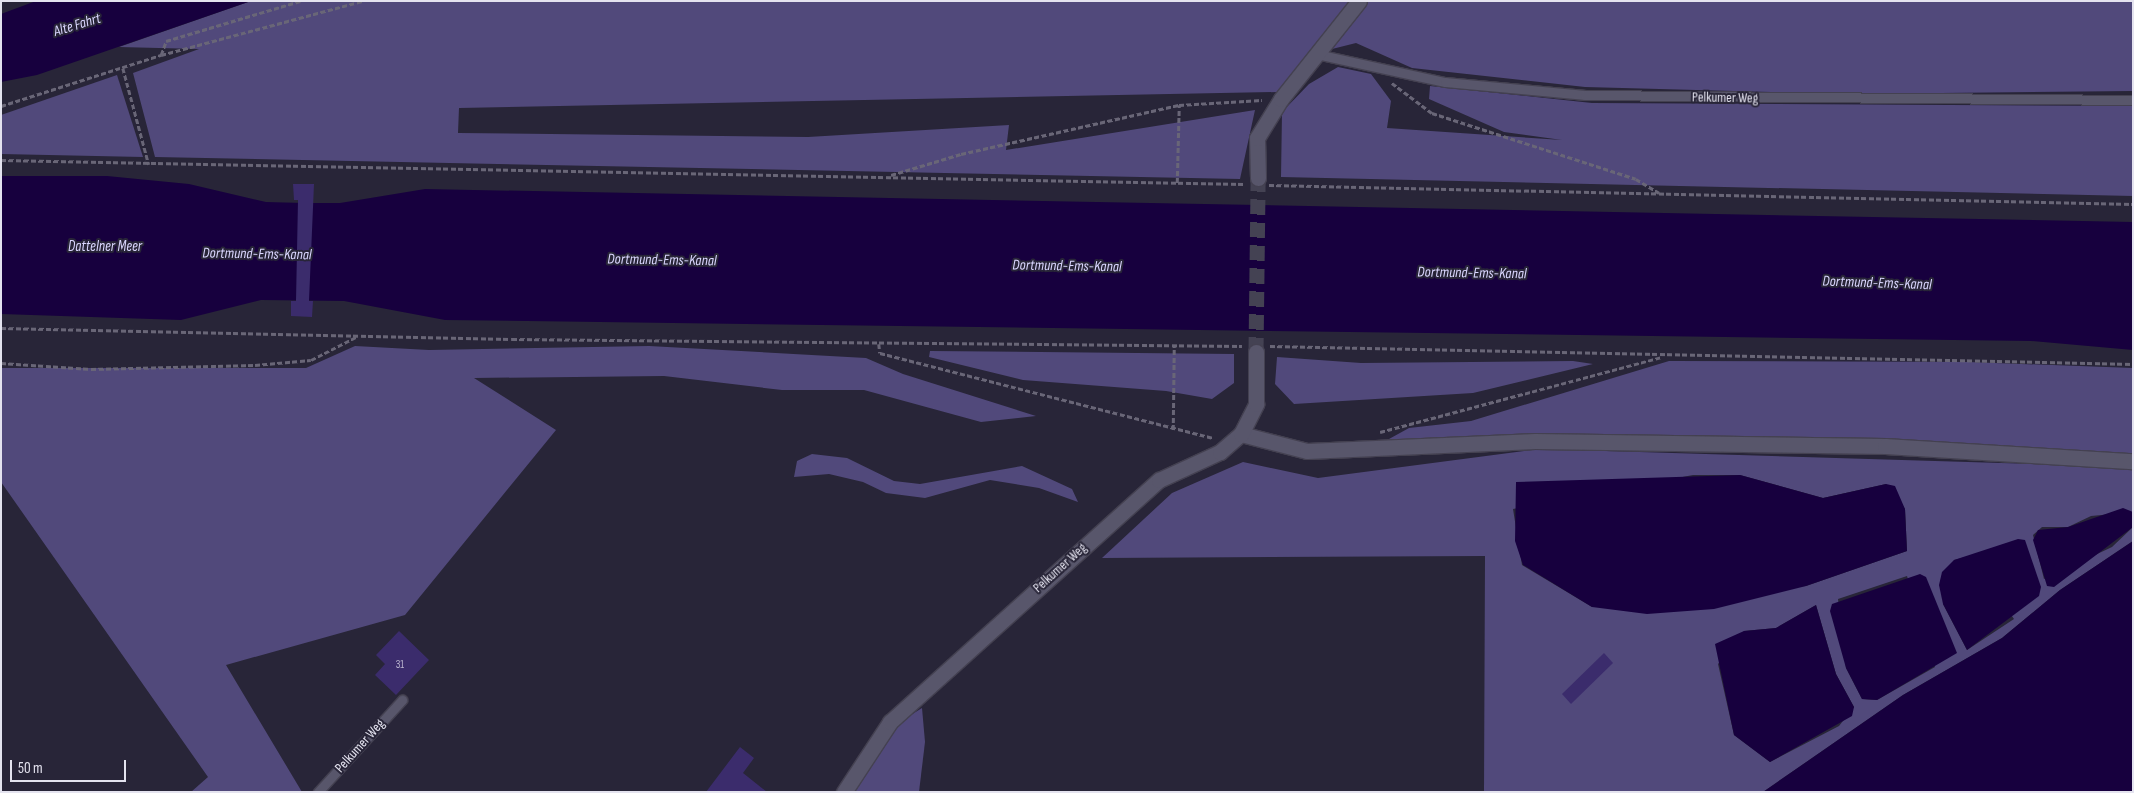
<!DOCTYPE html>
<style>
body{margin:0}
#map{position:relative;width:2134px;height:793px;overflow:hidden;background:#282538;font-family:"Sofia Sans Condensed",sans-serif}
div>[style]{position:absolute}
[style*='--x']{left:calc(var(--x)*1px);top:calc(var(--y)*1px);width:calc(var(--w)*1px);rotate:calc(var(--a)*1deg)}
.green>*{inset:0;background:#51497b}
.water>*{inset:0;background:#17003e}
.building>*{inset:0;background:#3b2c6c}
.street-tunnel>*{height:15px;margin-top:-7.5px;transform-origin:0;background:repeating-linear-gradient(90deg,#444253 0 15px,transparent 0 23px)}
.path>*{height:2.5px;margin-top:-1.25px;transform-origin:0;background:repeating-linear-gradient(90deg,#696677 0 5px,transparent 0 7.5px)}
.roads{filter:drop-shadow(1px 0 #444151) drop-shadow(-1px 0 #444151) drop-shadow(0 1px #444151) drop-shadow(0 -1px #444151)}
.lane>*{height:9px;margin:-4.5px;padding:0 4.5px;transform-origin:4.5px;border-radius:4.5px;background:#58566b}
.street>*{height:15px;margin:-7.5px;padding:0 7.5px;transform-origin:7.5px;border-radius:7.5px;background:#58566b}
span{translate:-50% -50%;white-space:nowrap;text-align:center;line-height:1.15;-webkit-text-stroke:4px #282538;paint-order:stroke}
.number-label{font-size:11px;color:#bab5ce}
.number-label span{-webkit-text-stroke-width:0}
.street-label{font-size:14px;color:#e4e3ef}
.water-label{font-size:15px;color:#dbd7ff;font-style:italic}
.frame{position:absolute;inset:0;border:2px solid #e4e3ef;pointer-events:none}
.scale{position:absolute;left:10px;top:760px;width:116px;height:22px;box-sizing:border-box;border:2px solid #e4e3ef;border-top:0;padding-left:6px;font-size:15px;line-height:18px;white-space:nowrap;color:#e4e3ef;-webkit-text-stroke:4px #282538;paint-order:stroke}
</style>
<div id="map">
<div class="green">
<div style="clip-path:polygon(251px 1px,2133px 1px,2133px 91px,1847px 94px,1585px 87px,1412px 68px,1356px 43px,1312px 54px,1277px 92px,459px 108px,458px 133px,808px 137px,1009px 125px,1006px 150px,1255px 110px,1240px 179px,155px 157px,133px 73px,199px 49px,119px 47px)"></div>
<div style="clip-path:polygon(1338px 67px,1371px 74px,1391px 101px,1387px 128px,1562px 140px,1504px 132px,1429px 99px,1430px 86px,1592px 103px,2133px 106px,2133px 196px,1281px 177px,1282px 112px,1309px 84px)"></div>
<div style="clip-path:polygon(117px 75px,143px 157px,1px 154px,1px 115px)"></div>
<div style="clip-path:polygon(355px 346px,429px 350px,649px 346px,866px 358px,903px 374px,1036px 416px,981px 422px,864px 390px,782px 390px,664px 376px,474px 378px,556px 430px,405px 615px,226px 665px,302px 792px,191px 792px,208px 777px,1px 482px,1px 368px,306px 368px)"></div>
<div style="clip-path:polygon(930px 351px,1234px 354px,1234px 383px,1212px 399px,1166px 391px,1023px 380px,929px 357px)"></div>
<div style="clip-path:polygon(1277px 357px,1361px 363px,1573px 361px,1593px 364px,1473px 393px,1294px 404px,1275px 384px)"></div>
<div style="clip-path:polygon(1669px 361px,1968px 362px,2133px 368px,2133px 455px,1389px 445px,1389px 439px,1409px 428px,1471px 421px)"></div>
<div style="clip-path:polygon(evenodd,1540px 449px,2133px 467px,2133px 512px,2091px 516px,2068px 527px,2042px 527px,2033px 535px,2044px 579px,2112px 547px,2133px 527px,2133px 541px,2060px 590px,2002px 638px,1903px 695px,1763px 792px,1484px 792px,1485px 556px,1102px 558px,1172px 493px,1243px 462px,1318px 478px,1540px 449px,1693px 475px,1740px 475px,1823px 498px,1886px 484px,1905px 509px,1907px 551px,1806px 586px,1592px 607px,1522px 565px,1513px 509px,1693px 475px,1540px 449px,1970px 556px,2014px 619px,1967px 650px,1943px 604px,1954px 560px,1970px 556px,1540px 449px,1907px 576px,1935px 667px,1877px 700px,1862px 699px,1846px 668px,1838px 599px,1907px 576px,1540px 449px,1816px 605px,1836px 674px,1854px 707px,1839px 726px,1770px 762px,1734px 735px,1718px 664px,1744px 631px,1776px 628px,1816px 605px)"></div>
<div style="clip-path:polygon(812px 454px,847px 458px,894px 481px,920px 484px,1022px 466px,1072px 489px,1078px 502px,1039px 488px,990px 480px,925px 498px,886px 493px,863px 482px,829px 474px,794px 477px,797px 461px)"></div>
<div style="clip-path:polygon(922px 708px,925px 742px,919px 792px,851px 792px,890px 728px)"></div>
</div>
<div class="water">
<div style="clip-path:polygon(36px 1px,251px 1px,37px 75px,1px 82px,1px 14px)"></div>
<div style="clip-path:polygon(1px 176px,107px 176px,189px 184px,266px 202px,304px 203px,340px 203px,425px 189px,2133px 222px,2133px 350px,2031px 341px,445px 320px,344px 301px,261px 300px,181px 320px,1px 314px)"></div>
<div style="clip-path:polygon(1740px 475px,1823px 498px,1886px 484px,1895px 486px,1905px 509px,1907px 551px,1806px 586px,1714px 609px,1647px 614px,1592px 607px,1523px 565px,1515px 541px,1516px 482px)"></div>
<div style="clip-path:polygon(2123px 508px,2133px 512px,2133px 527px,2054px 587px,2047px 586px,2033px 540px,2038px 530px,2068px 527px)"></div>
<div style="clip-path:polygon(2018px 539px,2025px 540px,2041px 587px,2039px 596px,1967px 650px,1943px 604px,1939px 585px,1942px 572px,1954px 560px)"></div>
<div style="clip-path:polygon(2133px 541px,2133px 792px,1763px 792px,1903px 695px,2002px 638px,2060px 590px)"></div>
<div style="clip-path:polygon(1920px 574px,1926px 577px,1957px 653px,1877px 700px,1862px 699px,1846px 668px,1830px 611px,1832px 604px)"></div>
<div style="clip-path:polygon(1816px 605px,1836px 674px,1854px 707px,1852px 716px,1770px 762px,1734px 735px,1715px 644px,1744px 631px,1776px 628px)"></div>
</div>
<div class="building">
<div style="clip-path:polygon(293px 184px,314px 184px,309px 301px,313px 301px,312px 317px,291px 316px,291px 301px,296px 301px,298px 200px,294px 200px)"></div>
<div style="clip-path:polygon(399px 631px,429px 660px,396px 695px,375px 675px,385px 664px,376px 655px)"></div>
<div style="clip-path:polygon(1604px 653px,1613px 663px,1571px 704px,1562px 694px)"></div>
<div style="clip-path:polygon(740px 747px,754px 758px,743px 773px,767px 792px,706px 792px)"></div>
</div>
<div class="street-tunnel">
<div style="--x:1256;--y:352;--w:174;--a:-89.3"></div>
</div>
<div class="path">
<div style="--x:161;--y:55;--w:15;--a:-70"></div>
<div style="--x:166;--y:41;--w:140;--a:-16.6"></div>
<div style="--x:123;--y:68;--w:100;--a:75"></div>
<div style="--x:1392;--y:83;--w:50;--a:36.9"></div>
<div style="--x:1432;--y:113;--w:214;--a:17.9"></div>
<div style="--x:1636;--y:179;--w:27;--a:31"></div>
<div style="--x:1;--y:106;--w:168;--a:-17.7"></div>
<div style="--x:161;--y:55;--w:209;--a:-15"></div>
<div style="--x:1;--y:160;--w:1243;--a:1.11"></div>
<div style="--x:891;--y:175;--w:73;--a:-16.7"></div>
<div style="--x:961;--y:154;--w:223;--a:-12.7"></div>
<div style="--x:1179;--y:105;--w:83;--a:-3.4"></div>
<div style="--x:1177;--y:183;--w:78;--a:-88.5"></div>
<div style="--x:1269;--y:185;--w:864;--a:1.26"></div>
<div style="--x:1;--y:328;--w:511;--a:1.23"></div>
<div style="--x:512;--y:339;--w:730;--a:0.55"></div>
<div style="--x:879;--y:344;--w:9;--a:84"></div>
<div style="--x:880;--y:353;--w:344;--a:14.3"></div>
<div style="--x:1270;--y:346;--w:863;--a:1.19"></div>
<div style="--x:1;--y:363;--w:90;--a:3.8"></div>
<div style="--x:91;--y:369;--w:164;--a:-1.4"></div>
<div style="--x:255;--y:365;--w:56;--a:-5.1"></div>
<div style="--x:311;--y:360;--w:51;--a:-27.1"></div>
<div style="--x:1173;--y:430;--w:85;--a:-89.3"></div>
<div style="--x:1380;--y:432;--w:292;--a:-14.9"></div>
</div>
<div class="roads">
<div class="lane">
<div style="--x:1321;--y:55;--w:127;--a:12.3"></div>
<div style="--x:1445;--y:82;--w:141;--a:5.3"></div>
<div style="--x:1585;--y:95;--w:548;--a:0.52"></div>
<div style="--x:318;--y:792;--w:125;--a:-47.6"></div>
</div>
<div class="street">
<div style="--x:1258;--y:178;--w:40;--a:-91.4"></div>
<div style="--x:1257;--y:138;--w:46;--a:-58.4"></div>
<div style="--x:1281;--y:99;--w:125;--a:-51.5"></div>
<div style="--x:1241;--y:434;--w:68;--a:14.4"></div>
<div style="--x:1307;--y:451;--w:228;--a:-2.5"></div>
<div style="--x:1535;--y:441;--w:350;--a:0.8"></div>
<div style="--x:1885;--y:446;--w:248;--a:3.5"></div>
<div style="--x:844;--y:792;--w:84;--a:-56.7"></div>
<div style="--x:890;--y:722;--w:362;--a:-42"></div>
<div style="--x:1159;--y:480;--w:67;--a:-24.7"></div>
<div style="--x:1220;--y:452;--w:28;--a:-41"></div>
<div style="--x:1241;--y:434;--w:34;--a:-63"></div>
<div style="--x:1256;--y:404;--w:52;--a:-90"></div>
</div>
</div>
<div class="number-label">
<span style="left:400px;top:665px">31</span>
</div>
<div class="street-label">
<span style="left:1725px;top:98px;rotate:1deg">Pelkumer Weg</span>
<span style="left:1060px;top:568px;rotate:-42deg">Pelkumer Weg</span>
<span style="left:360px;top:746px;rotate:-48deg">Pelkumer Weg</span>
</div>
<div class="water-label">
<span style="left:77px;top:25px;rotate:-17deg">Alte Fahrt</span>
<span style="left:105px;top:247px">Dattelner Meer</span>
<span style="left:257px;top:254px;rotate:1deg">Dortmund-Ems-Kanal</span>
<span style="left:662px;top:260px;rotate:1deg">Dortmund-Ems-Kanal</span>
<span style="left:1067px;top:266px;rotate:1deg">Dortmund-Ems-Kanal</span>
<span style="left:1472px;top:273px;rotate:1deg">Dortmund-Ems-Kanal</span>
<span style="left:1877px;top:283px;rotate:2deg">Dortmund-Ems-Kanal</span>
</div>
<div class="frame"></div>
<div class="scale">50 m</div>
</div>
